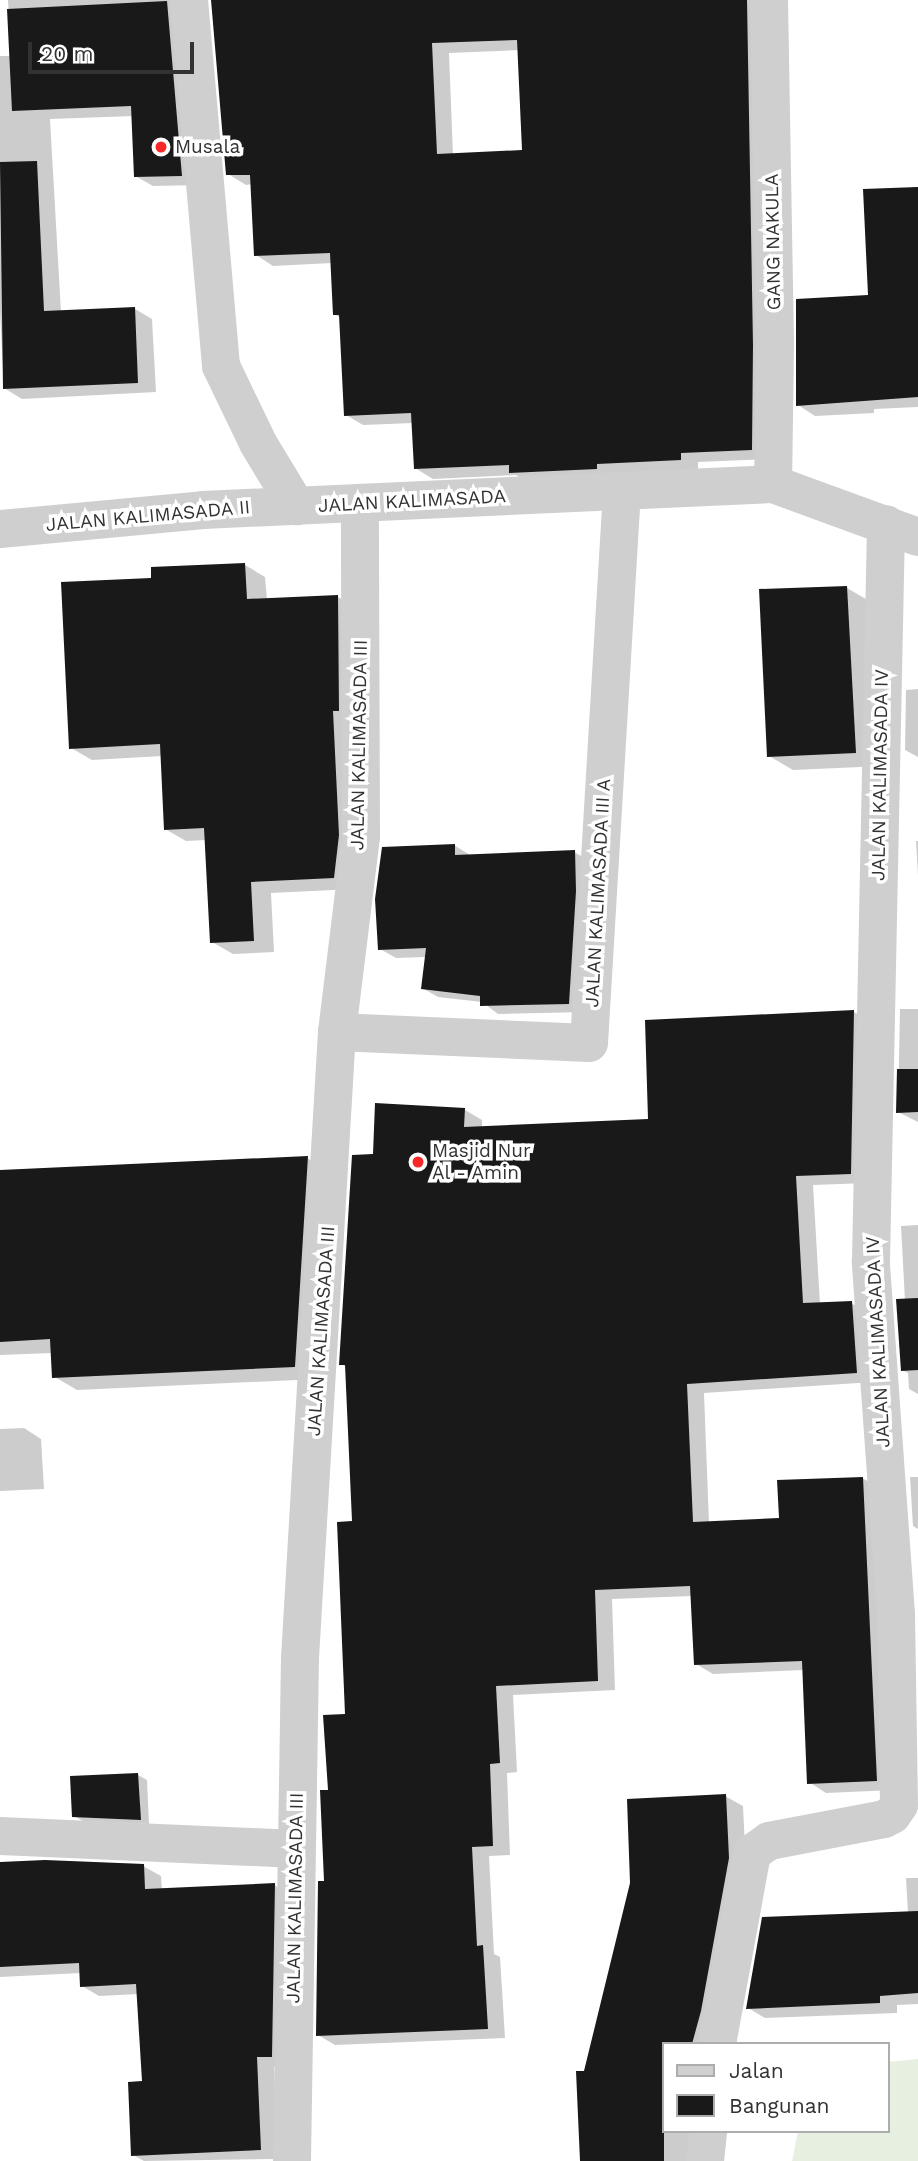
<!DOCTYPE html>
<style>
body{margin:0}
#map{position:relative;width:918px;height:2161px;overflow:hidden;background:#fff;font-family:"Work Sans",sans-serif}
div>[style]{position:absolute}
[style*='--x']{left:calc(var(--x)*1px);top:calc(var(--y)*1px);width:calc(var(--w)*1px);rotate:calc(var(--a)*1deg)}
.green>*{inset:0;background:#e7f0e0}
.shadow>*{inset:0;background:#0003}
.building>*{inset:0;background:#191919}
.minor>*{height:38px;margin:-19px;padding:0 19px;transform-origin:19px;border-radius:19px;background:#cfcfcf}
.dots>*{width:19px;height:19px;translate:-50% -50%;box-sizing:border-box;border:4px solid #fff;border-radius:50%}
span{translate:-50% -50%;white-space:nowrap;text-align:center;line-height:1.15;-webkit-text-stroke:7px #fff;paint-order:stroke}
.poi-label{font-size:19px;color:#323232}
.left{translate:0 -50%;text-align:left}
.street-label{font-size:19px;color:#323232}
.legend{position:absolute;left:662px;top:2042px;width:228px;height:91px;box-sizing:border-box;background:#fff;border:2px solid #adadad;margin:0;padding:9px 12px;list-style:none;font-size:21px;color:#323232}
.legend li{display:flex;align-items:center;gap:14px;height:35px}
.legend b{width:35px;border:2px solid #adadad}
.scale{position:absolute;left:28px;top:42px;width:166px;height:32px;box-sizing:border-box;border:4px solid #323232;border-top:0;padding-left:9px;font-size:21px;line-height:24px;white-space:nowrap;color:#323232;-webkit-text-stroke:5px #fff;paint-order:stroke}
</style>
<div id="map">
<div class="green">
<div style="clip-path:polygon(918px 2059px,918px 2161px,792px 2161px,798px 2131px,888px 2131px,888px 2062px)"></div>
</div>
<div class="shadow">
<div style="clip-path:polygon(8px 0,188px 0,200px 185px,153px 186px,135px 176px,134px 116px,50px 119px,61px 312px,135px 309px,152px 319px,156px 392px,22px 399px,4px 388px,0 311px,0 56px,11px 56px)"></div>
<div style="clip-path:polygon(evenodd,213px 0,767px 0,769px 459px,698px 462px,698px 469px,529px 483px,516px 475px,433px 479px,415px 468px,413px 423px,363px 425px,346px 415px,341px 318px,334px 314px,332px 263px,273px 266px,256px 255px,252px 184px,246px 185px,228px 174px,213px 0,519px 50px,524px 152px,453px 155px,449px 53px,519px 50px)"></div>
<div style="clip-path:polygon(918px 189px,918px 407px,874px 409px,874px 413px,815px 416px,798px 405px,870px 297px)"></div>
<div style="clip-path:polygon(245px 565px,265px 577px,267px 600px,338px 597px,359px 609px,354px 889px,271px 893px,274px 952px,233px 954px,212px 942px,206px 840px,186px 841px,165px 829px,162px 756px,92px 760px,71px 748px,153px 580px)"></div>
<div style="clip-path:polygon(847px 588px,871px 602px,883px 766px,793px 770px,769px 756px)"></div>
<div style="clip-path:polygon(918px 689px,918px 757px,905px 750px,906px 690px)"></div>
<div style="clip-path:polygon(916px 841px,918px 841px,918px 876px)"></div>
<div style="clip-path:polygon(454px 845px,470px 855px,574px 852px,590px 861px,585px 1012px,498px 1014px,482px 1002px,438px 997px,422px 988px,426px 957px,396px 958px,380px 949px)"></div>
<div style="clip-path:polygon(900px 1009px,918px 1009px,918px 1122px,898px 1112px)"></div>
<div style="clip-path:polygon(854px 1012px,871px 1022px,868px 1183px,813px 1185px,820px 1304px,851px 1303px,869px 1313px,874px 1382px,704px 1393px,709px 1523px,781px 1520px,779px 1482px,864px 1479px,881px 1489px,894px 1790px,826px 1793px,809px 1782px,804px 1670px,713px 1674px,696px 1664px,692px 1596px,612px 1599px,615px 1690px,513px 1695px,517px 1772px,507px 1773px,510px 1855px,489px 1856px,494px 1954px,500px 1957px,505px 2038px,335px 2045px,318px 2035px,329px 1792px,347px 1715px,354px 1523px,347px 1367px,341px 1364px,375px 1155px,465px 1110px,482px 1120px,482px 1128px,650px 1121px)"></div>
<div style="clip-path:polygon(307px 1158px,331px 1172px,318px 1379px,77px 1390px,53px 1376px,52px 1353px,0 1355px,0 1172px)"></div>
<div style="clip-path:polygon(918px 1225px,918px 1394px,909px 1389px,908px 1373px,902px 1370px,905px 1301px,901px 1226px)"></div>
<div style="clip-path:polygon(24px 1428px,41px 1439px,44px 1489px,0 1491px,0 1429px)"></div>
<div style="clip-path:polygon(910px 1477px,918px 1477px,918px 1529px,913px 1526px)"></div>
<div style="clip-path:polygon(138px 1775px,147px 1780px,149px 1824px,83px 1821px,74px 1816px)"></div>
<div style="clip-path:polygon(725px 1796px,743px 1806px,746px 1868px,712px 2044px,664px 2044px,664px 2131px,690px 2131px,691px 2161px,582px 2161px)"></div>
<div style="clip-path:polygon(0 1863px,143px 1866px,161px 1876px,162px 1890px,274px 1885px,292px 1895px,289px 2066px,274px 2067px,278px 2159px,144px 2161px,133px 2155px,144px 2083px,139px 1994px,99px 1996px,82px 1986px,81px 1973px,0 1977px)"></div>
<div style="clip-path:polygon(906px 1878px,918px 1878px,918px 2004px,897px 2005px,897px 2013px,765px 2018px,748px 2008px,908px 1913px)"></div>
</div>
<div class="building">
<div style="clip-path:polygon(evenodd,211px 0,747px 0,753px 345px,752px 450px,681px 453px,681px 460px,597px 464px,597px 469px,509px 473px,509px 465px,414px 469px,411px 413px,344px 416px,339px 315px,333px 315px,330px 253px,254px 256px,250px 175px,226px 175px,211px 0,517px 40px,522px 150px,437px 154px,432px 43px,517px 40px)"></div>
<div style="clip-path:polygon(167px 1px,182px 176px,134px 177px,131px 106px,12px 111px,7px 9px)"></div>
<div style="clip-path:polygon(37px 161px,44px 311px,135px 307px,138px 383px,3px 389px,0 162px)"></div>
<div style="clip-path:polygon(918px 187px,918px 397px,796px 406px,796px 299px,868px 295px,863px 189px)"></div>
<div style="clip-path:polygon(245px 563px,247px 599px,338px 595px,339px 711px,333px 711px,339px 835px,334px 878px,251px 882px,254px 941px,210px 943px,204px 828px,164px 830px,160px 744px,69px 749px,61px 582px,151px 578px,151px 567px)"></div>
<div style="clip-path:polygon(847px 586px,856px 753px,767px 757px,759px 589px)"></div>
<div style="clip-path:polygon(455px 844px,455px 855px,575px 850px,576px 891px,569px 1004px,480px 1006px,480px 996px,421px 989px,426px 948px,378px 950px,375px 899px,382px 847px)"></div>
<div style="clip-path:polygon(854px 1010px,851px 1174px,796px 1176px,803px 1303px,852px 1301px,857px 1373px,687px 1384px,693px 1522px,779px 1518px,777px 1480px,863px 1477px,877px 1781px,807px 1784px,802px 1661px,694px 1665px,690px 1586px,595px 1590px,598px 1681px,496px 1686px,500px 1763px,490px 1764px,493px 1846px,472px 1847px,477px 1946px,483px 1945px,488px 2029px,316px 2036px,318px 1881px,324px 1881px,320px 1790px,328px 1790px,323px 1715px,345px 1714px,337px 1522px,352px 1521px,345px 1365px,339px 1365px,352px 1155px,373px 1154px,375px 1103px,465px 1108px,464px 1127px,648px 1119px,645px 1020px)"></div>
<div style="clip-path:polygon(897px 1069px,918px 1069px,918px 1112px,896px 1113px)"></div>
<div style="clip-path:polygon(308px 1156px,295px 1367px,52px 1378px,50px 1339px,0 1342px,0 1170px)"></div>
<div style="clip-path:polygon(918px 1298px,918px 1370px,901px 1371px,896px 1299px)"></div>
<div style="clip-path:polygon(138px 1773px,141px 1820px,72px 1817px,70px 1776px)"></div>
<div style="clip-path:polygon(726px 1794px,729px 1858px,701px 2011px,692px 2044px,664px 2044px,664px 2161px,580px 2161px,576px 2071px,584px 2071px,630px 1883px,627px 1799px)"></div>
<div style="clip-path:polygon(45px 1860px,144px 1864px,145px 1889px,275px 1883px,272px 2057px,257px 2057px,261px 2150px,131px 2156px,128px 2082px,142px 2081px,136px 1984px,80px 1987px,79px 1963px,0 1967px,0 1862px)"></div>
<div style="clip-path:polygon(918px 1911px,918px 1993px,880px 1996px,880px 2003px,746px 2009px,762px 1917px)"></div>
</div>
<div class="minor">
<div style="--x:189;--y:0;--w:367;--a:85"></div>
<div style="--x:221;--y:366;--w:85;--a:64.3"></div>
<div style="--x:258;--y:443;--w:74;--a:58.9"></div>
<div style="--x:769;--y:0;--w:345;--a:89"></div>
<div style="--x:775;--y:345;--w:139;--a:90.8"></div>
<div style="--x:0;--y:529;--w:204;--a:-5.3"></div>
<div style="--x:203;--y:510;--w:571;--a:-2.61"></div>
<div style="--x:773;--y:484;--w:154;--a:20.1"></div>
<div style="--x:337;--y:1032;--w:252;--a:2.5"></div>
<div style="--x:589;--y:1043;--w:553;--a:-86.58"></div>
<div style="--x:0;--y:1836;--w:296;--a:2.5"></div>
<div style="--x:717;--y:2044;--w:194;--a:-79.6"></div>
<div style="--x:752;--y:1853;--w:21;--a:-35"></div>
<div style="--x:769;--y:1841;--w:117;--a:-10.8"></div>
<div style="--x:884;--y:1819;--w:9;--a:-27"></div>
<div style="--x:892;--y:1815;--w:12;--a:-55"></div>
<div style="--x:899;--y:1805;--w:191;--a:-90.9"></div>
<div style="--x:896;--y:1614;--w:354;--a:-94.1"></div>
<div style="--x:871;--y:1261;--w:737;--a:-88.83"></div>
<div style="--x:292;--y:2161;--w:503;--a:-89.09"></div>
<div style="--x:300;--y:1658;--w:627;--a:-86.62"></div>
<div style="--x:337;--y:1032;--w:197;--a:-83"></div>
<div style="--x:361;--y:836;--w:333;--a:-90.2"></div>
<div style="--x:705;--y:2161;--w:30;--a:-84"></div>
</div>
<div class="dots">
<div style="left:161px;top:147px;background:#f62928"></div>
<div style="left:418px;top:1162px;background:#f62928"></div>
</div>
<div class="poi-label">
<span class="left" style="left:175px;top:147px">Musala</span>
<span class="left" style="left:432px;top:1162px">Masjid Nur<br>Al - Amin</span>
</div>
<div class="street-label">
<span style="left:773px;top:242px;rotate:-91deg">GANG NAKULA</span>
<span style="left:412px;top:501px;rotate:-3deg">JALAN KALIMASADA</span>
<span style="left:148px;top:516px;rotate:-5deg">JALAN KALIMASADA II</span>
<span style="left:359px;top:745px;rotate:-89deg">JALAN KALIMASADA III</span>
<span style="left:880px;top:775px;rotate:-89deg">JALAN KALIMASADA IV</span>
<span style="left:598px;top:893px;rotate:-87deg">JALAN KALIMASADA III A</span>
<span style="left:321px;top:1331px;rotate:-86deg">JALAN KALIMASADA III</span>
<span style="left:878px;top:1342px;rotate:-93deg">JALAN KALIMASADA IV</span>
<span style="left:295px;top:1898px;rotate:-89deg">JALAN KALIMASADA III</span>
</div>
<ul class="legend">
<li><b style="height:9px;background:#cfcfcf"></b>Jalan</li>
<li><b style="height:19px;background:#191919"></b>Bangunan</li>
</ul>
<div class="scale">20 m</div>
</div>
